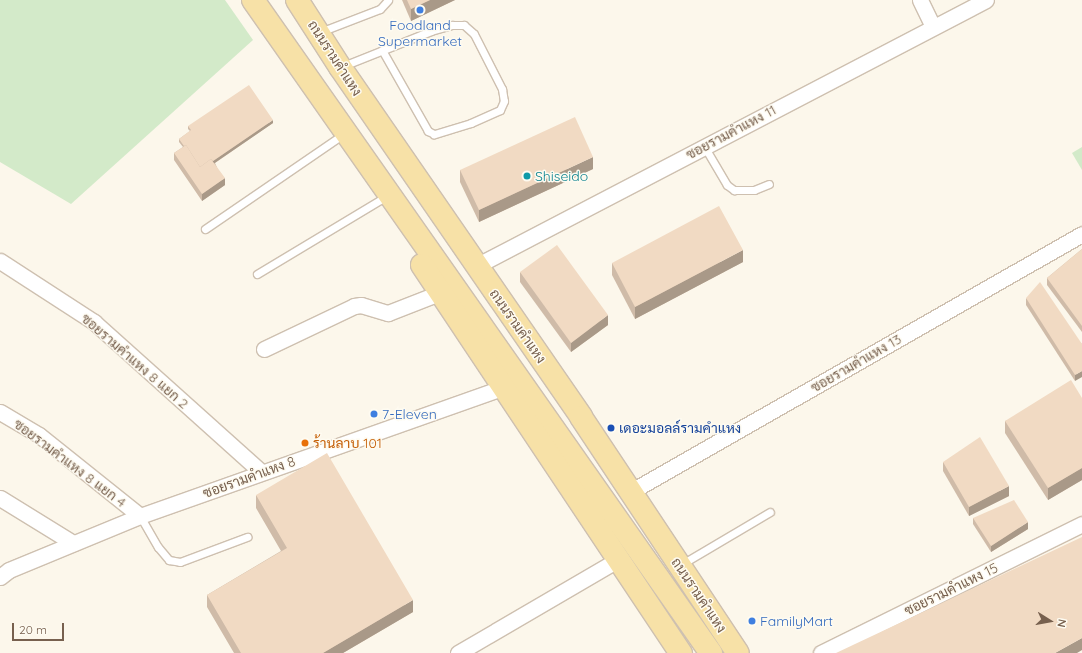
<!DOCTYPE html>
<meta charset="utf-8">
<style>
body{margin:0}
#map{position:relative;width:1082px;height:653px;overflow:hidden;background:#fcf7eb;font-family:Quicksand,Sarabun,sans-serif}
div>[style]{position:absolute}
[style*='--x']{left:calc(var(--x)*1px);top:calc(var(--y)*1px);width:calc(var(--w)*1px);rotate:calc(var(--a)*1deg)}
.green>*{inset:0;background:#d3eac9}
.roads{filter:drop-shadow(1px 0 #cec0b0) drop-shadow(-1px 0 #cec0b0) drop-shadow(0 1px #cec0b0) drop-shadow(0 -1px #cec0b0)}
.service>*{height:7px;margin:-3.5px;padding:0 3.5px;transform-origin:3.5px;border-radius:3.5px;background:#fff}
.minor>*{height:15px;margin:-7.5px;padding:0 7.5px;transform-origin:7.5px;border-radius:7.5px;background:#fff}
.primary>*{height:22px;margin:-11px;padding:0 11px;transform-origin:11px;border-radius:11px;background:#f7e1a7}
.wall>*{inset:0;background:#cfbba8}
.shaded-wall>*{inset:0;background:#a99988}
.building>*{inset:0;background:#f1dac3}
.dots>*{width:11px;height:11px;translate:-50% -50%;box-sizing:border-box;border:2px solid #fefbf1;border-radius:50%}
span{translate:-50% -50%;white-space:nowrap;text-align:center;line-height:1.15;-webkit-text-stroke:3px #fefbf1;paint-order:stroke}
.shop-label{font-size:14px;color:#366cbe}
.left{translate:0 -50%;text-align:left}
.street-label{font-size:14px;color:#77604e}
.culture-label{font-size:14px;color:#0d838f}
.transit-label{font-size:14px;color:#164399}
.food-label{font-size:14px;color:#c56008}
.north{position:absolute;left:1030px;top:601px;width:40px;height:40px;-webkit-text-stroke:3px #fefbf1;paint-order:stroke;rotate:101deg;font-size:11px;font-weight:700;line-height:16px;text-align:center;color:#77604e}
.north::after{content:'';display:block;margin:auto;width:14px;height:18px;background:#77604e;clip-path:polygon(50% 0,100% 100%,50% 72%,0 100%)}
.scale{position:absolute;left:12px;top:623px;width:52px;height:18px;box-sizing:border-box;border:2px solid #77604e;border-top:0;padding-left:5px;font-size:12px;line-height:14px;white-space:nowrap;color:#77604e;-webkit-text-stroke:3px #fefbf1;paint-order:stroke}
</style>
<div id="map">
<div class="green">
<div style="clip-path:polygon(0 0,225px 0,253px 40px,71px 204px,0 162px)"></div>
<div style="clip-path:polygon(1082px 147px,1082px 170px,1072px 153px)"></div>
</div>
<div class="roads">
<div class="service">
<div style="--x:320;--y:32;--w:64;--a:-21"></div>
<div style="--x:380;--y:9;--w:12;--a:-48"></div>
<div style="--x:343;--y:66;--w:95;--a:-21.7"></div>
<div style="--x:431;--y:31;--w:22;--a:-16"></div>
<div style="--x:452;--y:25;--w:12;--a:0"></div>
<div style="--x:464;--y:25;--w:13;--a:42"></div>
<div style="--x:474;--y:34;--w:62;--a:63"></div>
<div style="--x:502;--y:89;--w:12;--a:81"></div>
<div style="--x:504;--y:101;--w:10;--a:114"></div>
<div style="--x:500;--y:110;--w:32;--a:156"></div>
<div style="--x:471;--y:123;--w:39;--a:163"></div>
<div style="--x:434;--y:134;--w:7;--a:-153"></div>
<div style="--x:428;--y:131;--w:93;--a:-119.6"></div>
<div style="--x:704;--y:146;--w:45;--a:59.5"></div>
<div style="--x:727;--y:185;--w:9;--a:36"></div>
<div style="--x:734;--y:190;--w:20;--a:0"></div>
<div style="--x:754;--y:190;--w:16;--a:-22"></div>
<div style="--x:205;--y:229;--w:170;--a:-34.4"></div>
<div style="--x:257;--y:274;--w:146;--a:-31"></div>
<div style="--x:140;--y:516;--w:36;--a:60"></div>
<div style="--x:158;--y:547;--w:17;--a:50"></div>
<div style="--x:169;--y:560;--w:11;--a:10"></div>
<div style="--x:180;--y:562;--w:72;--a:-20.5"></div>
<div style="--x:682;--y:564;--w:102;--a:-30.6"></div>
</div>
<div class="minor">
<div style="--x:920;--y:0;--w:30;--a:64"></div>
<div style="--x:0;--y:261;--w:112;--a:33"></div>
<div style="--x:94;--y:322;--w:224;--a:41.9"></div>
<div style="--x:476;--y:266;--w:575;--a:-27.55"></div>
<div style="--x:264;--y:349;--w:100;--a:-25.5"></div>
<div style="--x:354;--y:306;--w:7;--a:-8"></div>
<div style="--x:361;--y:305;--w:28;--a:17"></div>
<div style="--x:388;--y:313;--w:55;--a:-21.4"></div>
<div style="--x:0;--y:412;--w:45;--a:30.5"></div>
<div style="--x:39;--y:435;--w:129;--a:38.7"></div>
<div style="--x:630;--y:492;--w:520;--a:-29.72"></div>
<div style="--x:0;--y:498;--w:86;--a:31.7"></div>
<div style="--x:0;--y:577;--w:11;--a:-38"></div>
<div style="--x:9;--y:570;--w:142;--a:-22.4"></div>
<div style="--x:140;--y:516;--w:384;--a:-19.5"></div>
<div style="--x:458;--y:653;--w:186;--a:-30.3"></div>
<div style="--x:821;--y:653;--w:291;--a:-26.3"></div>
</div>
<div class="primary">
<div style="--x:253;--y:0;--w:798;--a:54.96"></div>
<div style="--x:297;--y:0;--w:80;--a:57.3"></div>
<div style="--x:340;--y:67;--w:425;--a:55.4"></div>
<div style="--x:581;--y:417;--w:283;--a:56.4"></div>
<div style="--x:422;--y:265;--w:467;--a:56.3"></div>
</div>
</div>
<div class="wall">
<div style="clip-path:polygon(402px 0,455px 0,411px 21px)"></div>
<div style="clip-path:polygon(273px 123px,215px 163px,225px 185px,202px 201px,174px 160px,174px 153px,183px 147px,179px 142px,179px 139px,190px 131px,188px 129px,188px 126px)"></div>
<div style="clip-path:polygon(593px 169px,479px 222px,460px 182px,460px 170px)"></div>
<div style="clip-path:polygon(1082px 249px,1082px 332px,1047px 285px,1047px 278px)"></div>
<div style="clip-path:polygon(743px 262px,635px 319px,612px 275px,612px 263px)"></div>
<div style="clip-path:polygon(520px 272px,608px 325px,571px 352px,520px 282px)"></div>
<div style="clip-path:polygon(1026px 298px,1082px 344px,1075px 381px,1026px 305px)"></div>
<div style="clip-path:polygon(1082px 398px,1082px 480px,1048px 500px,1005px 433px,1005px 421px)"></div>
<div style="clip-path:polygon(943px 462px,1009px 496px,969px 516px,943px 471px)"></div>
<div style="clip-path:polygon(256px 495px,413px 612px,343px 653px,234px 653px,207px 607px,207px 595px,281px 551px,256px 508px)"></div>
<div style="clip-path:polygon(973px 518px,1028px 529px,991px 552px,973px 524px)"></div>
</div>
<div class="shaded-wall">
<div style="clip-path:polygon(430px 0,455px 0,411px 21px,411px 9px)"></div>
<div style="clip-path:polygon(273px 120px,273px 123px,200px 173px,200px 170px)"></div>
<div style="clip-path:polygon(593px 157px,593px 169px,479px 222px,479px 210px)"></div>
<div style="clip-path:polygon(225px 178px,225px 185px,202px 201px,202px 194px)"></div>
<div style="clip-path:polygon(743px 250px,743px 262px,635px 319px,635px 307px)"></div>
<div style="clip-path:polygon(608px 315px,608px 325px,571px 352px,571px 343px)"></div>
<div style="clip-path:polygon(1082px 371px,1082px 377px,1075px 381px,1075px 375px)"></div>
<div style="clip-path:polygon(1082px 468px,1082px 480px,1048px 500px,1048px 488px)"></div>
<div style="clip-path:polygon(1009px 486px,1009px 496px,969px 516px,969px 507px)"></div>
<div style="clip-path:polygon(1028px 522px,1028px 529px,991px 552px,991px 546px)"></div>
<div style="clip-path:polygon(413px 600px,413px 612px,343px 653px,323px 653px)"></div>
<div style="clip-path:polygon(1082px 638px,1082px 650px,1077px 653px,1055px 653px)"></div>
</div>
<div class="building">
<div style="clip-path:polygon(407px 0,430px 0,411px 9px)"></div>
<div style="clip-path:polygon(249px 85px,273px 120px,213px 161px,211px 159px,200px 167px,186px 145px,184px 146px,179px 139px,191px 130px,188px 126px)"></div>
<div style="clip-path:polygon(575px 117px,593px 157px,479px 210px,460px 170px)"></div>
<div style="clip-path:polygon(186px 145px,200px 167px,211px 159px,225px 178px,202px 194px,174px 153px)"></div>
<div style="clip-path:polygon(719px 206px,743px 250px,635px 307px,612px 263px)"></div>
<div style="clip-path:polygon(557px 245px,608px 315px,571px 343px,520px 272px)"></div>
<div style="clip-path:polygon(1082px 249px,1082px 326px,1047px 278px)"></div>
<div style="clip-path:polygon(1040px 282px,1082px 344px,1082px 371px,1075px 375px,1026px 298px)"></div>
<div style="clip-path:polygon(1071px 380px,1082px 398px,1082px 468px,1048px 488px,1005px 421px)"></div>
<div style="clip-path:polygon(980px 437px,1009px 486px,969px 507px,943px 462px)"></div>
<div style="clip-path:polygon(327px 453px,413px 600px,323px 653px,241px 653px,207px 595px,287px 548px,256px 495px)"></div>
<div style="clip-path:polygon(1014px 500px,1028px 522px,991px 546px,973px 518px)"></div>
<div style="clip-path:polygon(1082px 537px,1082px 638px,1055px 653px,836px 653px)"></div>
</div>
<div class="dots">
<div style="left:420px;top:10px;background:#3f7fe0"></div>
<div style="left:527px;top:176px;background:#0f9aa8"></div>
<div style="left:374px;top:414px;background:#3f7fe0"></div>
<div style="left:611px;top:428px;background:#1a4fb4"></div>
<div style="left:305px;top:443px;background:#e8710a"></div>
<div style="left:752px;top:621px;background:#3f7fe0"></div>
</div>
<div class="shop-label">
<span style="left:420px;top:33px">Foodland<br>Supermarket</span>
<span class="left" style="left:382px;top:414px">7-Eleven</span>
<span class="left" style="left:760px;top:621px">FamilyMart</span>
</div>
<div class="street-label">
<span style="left:335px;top:58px;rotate:57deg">ถนนรามคำแหง</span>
<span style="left:731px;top:132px;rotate:-28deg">ซอยรามคำแหง 11</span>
<span style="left:518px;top:326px;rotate:55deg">ถนนรามคำแหง</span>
<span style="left:135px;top:361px;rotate:41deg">ซอยรามคำแหง 8 แยก 2</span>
<span style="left:856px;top:363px;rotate:-30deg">ซอยรามคำแหง 13</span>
<span style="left:70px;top:463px;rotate:37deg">ซอยรามคำแหง 8 แยก 4</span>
<span style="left:249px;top:477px;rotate:-20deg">ซอยรามคำแหง 8</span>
<span style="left:951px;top:589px;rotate:-26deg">ซอยรามคำแหง 15</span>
<span style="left:699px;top:595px;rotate:56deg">ถนนรามคำแหง</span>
</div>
<div class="culture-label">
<span class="left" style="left:535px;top:176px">Shiseido</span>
</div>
<div class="transit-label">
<span class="left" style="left:619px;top:428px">เดอะมอลล์รามคำแหง</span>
</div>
<div class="food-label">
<span class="left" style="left:313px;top:443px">ร้านลาบ 101</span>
</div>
<div class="north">N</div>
<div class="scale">20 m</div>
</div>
